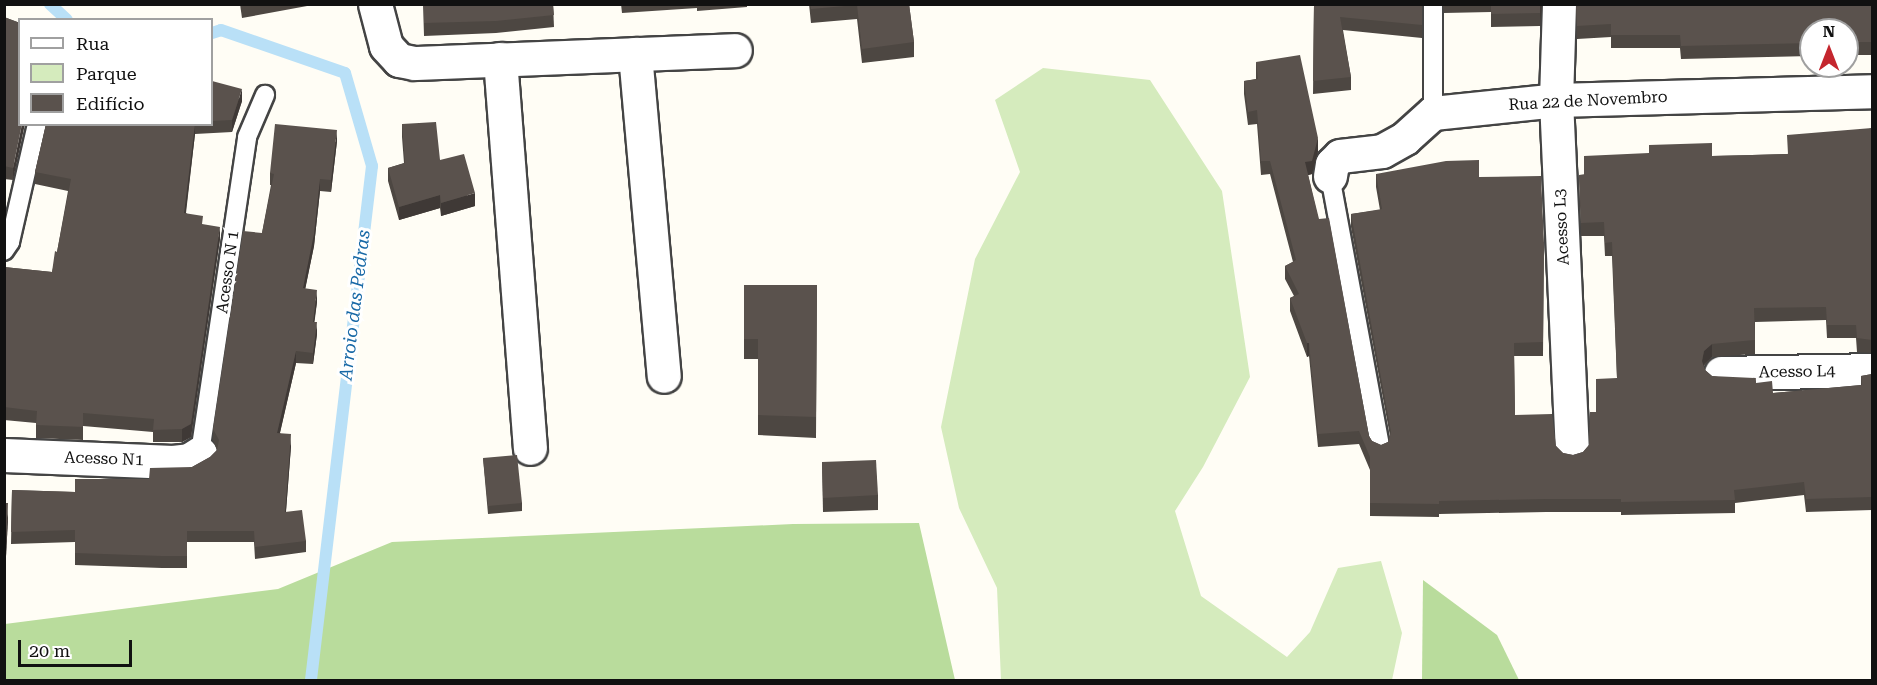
<!DOCTYPE html>
<meta charset="utf-8">
<style>
body{margin:0}
#map{position:relative;width:1877px;height:685px;overflow:hidden;background:#fffdf5;font-family:"Roboto Serif",serif}
div>[style]{position:absolute}
[style*='--x']{left:calc(var(--x)*1px);top:calc(var(--y)*1px);width:calc(var(--w)*1px);rotate:calc(var(--a)*1deg)}
.green>*{inset:0;background:#d5ebbd}
.forest>*{inset:0;background:#b9dc9c}
.stream>*{height:12px;margin:-6px;padding:0 6px;transform-origin:6px;border-radius:6px;background:#b9e0f7}
.roads{filter:drop-shadow(2px 0 #444) drop-shadow(-2px 0 #444) drop-shadow(0 2px #444) drop-shadow(0 -2px #444)}
.lane>*{height:18px;margin:-9px;padding:0 9px;transform-origin:9px;border-radius:9px;background:#fff}
.street>*{height:33px;margin:-16.5px;padding:0 16.5px;transform-origin:16.5px;border-radius:16.5px;background:#fff}
.wall>*{inset:0;background:#4d4742}
.shaded-wall>*{inset:0;background:#3f3936}
.building>*{inset:0;background:#5a524d}
span{translate:-50% -50%;white-space:nowrap;text-align:center;line-height:1.15;-webkit-text-stroke:6px #fff;paint-order:stroke}
.street-label{font-size:16px;color:#111}
.water-label{font-size:18px;color:#1768a6;font-style:italic}
.frame{position:absolute;inset:0;border:6px solid #111;pointer-events:none}
.legend{position:absolute;left:18px;top:18px;width:195px;height:108px;box-sizing:border-box;background:#fff;border:2px solid #a0a0a0;margin:0;padding:8px 10px;list-style:none;font-size:18px;color:#111}
.legend li{display:flex;align-items:center;gap:12px;height:30px}
.legend b{width:30px;border:2px solid #a0a0a0}
.north{position:absolute;left:1799px;top:18px;width:60px;height:60px;box-sizing:border-box;background:#fff;border:2px solid #a0a0a0;border-radius:50%;rotate:0deg;font-size:16px;font-weight:700;line-height:24px;text-align:center;color:#111}
.north::after{content:'';display:block;margin:auto;width:21px;height:27px;background:#c4262e;clip-path:polygon(50% 0,100% 100%,50% 72%,0 100%)}
.scale{position:absolute;left:18px;top:640px;width:114px;height:27px;box-sizing:border-box;border:3px solid #111;border-top:0;padding-left:8px;font-size:18px;line-height:21px;white-space:nowrap;color:#111;-webkit-text-stroke:4px #fff;paint-order:stroke}
</style>
<div id="map">
<div class="green">
<div style="clip-path:polygon(1043px 68px,1150px 80px,1222px 191px,1250px 377px,1203px 467px,1175px 511px,1201px 596px,1287px 657px,1310px 632px,1338px 568px,1381px 561px,1402px 633px,1392px 680px,1001px 680px,997px 588px,959px 508px,941px 427px,975px 259px,1020px 172px,995px 100px)"></div>
</div>
<div class="forest">
<div style="clip-path:polygon(919px 523px,955px 680px,5px 680px,5px 624px,278px 589px,392px 542px,793px 524px)"></div>
<div style="clip-path:polygon(1423px 580px,1497px 635px,1519px 680px,1422px 680px)"></div>
</div>
<div class="stream">
<div style="--x:50;--y:4;--w:23;--a:43"></div>
<div style="--x:212;--y:33;--w:9;--a:-18"></div>
<div style="--x:221;--y:30;--w:131;--a:19.1"></div>
<div style="--x:345;--y:73;--w:97;--a:73.8"></div>
<div style="--x:372;--y:166;--w:518;--a:96.77"></div>
</div>
<div class="roads">
<div class="lane">
<div style="--x:1433;--y:4;--w:109;--a:90"></div>
<div style="--x:1330;--y:176;--w:276;--a:79.5"></div>
<div style="--x:4;--y:251;--w:11;--a:-56"></div>
<div style="--x:10;--y:242;--w:121;--a:-77.1"></div>
<div style="--x:200;--y:453;--w:319;--a:-81.5"></div>
<div style="--x:247;--y:137;--w:46;--a:-66.8"></div>
</div>
<div class="street">
<div style="--x:375;--y:4;--w:43;--a:75.3"></div>
<div style="--x:386;--y:46;--w:19;--a:47"></div>
<div style="--x:399;--y:60;--w:15;--a:11"></div>
<div style="--x:414;--y:63;--w:321;--a:-2.3"></div>
<div style="--x:1559;--y:4;--w:96;--a:91.8"></div>
<div style="--x:1556;--y:100;--w:350;--a:87.4"></div>
<div style="--x:635;--y:54;--w:323;--a:84.9"></div>
<div style="--x:500;--y:59;--w:390;--a:85.6"></div>
<div style="--x:1330;--y:176;--w:12;--a:-81"></div>
<div style="--x:1332;--y:164;--w:11;--a:-45"></div>
<div style="--x:1340;--y:156;--w:42;--a:-6.8"></div>
<div style="--x:1382;--y:151;--w:26;--a:-29"></div>
<div style="--x:1405;--y:138;--w:38;--a:-42"></div>
<div style="--x:1433;--y:113;--w:124;--a:-6"></div>
<div style="--x:1556;--y:100;--w:316;--a:-1.6"></div>
<div style="--x:1721;--y:373;--w:151;--a:-1.1"></div>
<div style="--x:4;--y:455;--w:169;--a:2.4"></div>
<div style="--x:173;--y:462;--w:16;--a:-7"></div>
<div style="--x:189;--y:460;--w:13;--a:-32"></div>
</div>
</div>
<div class="wall">
<div style="clip-path:polygon(240px 4px,318px 4px,242px 18px)"></div>
<div style="clip-path:polygon(423px 4px,553px 4px,554px 27px,496px 33px,424px 36px)"></div>
<div style="clip-path:polygon(621px 4px,747px 4px,747px 7px,697px 11px,697px 8px,622px 13px)"></div>
<div style="clip-path:polygon(809px 4px,909px 4px,914px 42px,914px 57px,862px 63px,857px 19px,811px 23px)"></div>
<div style="clip-path:polygon(1314px 4px,1422px 4px,1422px 38px,1343px 30px,1351px 77px,1351px 90px,1313px 94px)"></div>
<div style="clip-path:polygon(1443px 4px,1542px 4px,1540px 26px,1491px 27px,1491px 12px,1444px 13px)"></div>
<div style="clip-path:polygon(1576px 4px,1872px 4px,1872px 55px,1847px 55px,1847px 30px,1811px 30px,1811px 56px,1681px 59px,1680px 48px,1611px 48px,1611px 37px,1577px 39px)"></div>
<div style="clip-path:polygon(4px 17px,20px 23px,13px 180px,4px 179px)"></div>
<div style="clip-path:polygon(1256px 62px,1318px 151px,1312px 174px,1308px 175px,1369px 436px,1372px 441px,1381px 445px,1388px 442px,1390px 436px,1351px 227px,1351px 214px,1380px 210px,1376px 187px,1376px 174px,1479px 177px,1544px 243px,1543px 356px,1514px 356px,1515px 415px,1556px 446px,1563px 453px,1573px 455px,1583px 452px,1589px 445px,1596px 412px,1617px 378px,1612px 256px,1605px 256px,1604px 236px,1581px 236px,1579px 175px,1712px 156px,1787px 154px,1872px 128px,1872px 353px,1857px 352px,1856px 338px,1827px 338px,1826px 320px,1755px 322px,1755px 354px,1712px 357px,1704px 366px,1705px 370px,1712px 376px,1756px 383px,1773px 393px,1861px 385px,1861px 376px,1872px 374px,1872px 510px,1806px 512px,1804px 495px,1735px 503px,1735px 513px,1621px 515px,1621px 512px,1546px 512px,1439px 514px,1439px 517px,1370px 516px,1370px 470px,1359px 444px,1318px 447px,1309px 356px,1307px 357px,1290px 311px,1290px 298px,1294px 296px,1285px 279px,1285px 266px,1293px 262px,1270px 174px,1261px 175px,1257px 124px,1248px 125px,1244px 94px,1244px 81px,1256px 79px)"></div>
<div style="clip-path:polygon(212px 81px,242px 101px,232px 132px,195px 134px,186px 213px,203px 225px,220px 239px,191px 437px,182px 442px,153px 442px,153px 432px,83px 426px,83px 440px,36px 438px,36px 423px,4px 420px,4px 267px,52px 272px,57px 252px,68px 191px,35px 184px,35px 172px,46px 124px,212px 124px)"></div>
<div style="clip-path:polygon(402px 124px,440px 160px,475px 206px,441px 216px,440px 208px,399px 220px,388px 181px,388px 168px,404px 163px,402px 137px)"></div>
<div style="clip-path:polygon(337px 141px,331px 192px,320px 191px,314px 246px,305px 289px,317px 302px,314px 322px,317px 334px,313px 364px,296px 363px,280px 433px,291px 446px,286px 512px,306px 541px,306px 552px,255px 559px,254px 542px,187px 542px,187px 568px,162px 568px,75px 565px,75px 542px,11px 544px,12px 490px,75px 492px,149px 479px,192px 467px,210px 457px,217px 450px,213px 440px,213px 429px,262px 233px,271px 185px,270px 185px,270px 173px)"></div>
<div style="clip-path:polygon(744px 285px,817px 285px,816px 438px,758px 435px,758px 359px,744px 359px)"></div>
<div style="clip-path:polygon(483px 458px,522px 503px,522px 511px,488px 514px)"></div>
<div style="clip-path:polygon(822px 462px,878px 495px,878px 510px,823px 512px)"></div>
<div style="clip-path:polygon(4px 503px,8px 518px,6px 556px,4px 556px)"></div>
</div>
<div class="shaded-wall">
<div style="clip-path:polygon(1540px 4px,1542px 4px,1540px 26px)"></div>
<div style="clip-path:polygon(242px 89px,242px 101px,232px 132px,232px 120px)"></div>
<div style="clip-path:polygon(22px 124px,25px 124px,13px 180px,13px 168px)"></div>
<div style="clip-path:polygon(195px 124px,195px 134px,184px 226px,184px 213px)"></div>
<div style="clip-path:polygon(337px 130px,337px 141px,331px 192px,331px 180px)"></div>
<div style="clip-path:polygon(1318px 138px,1318px 151px,1312px 174px,1305px 176px,1305px 162px)"></div>
<div style="clip-path:polygon(320px 179px,320px 191px,314px 246px,303px 300px,303px 288px)"></div>
<div style="clip-path:polygon(475px 193px,475px 206px,441px 216px,441px 203px)"></div>
<div style="clip-path:polygon(440px 195px,440px 208px,399px 220px,399px 207px)"></div>
<div style="clip-path:polygon(220px 227px,220px 239px,191px 437px,182px 442px,182px 429px)"></div>
<div style="clip-path:polygon(317px 290px,317px 302px,313px 334px,313px 322px)"></div>
<div style="clip-path:polygon(317px 322px,317px 334px,313px 364px,313px 353px)"></div>
<div style="clip-path:polygon(1307px 343px,1309px 343px,1309px 356px,1307px 357px)"></div>
<div style="clip-path:polygon(1712px 344px,1712px 357px,1704px 364px,1702px 374px,1702px 361px,1704px 351px)"></div>
<div style="clip-path:polygon(296px 351px,296px 363px,277px 445px,277px 433px)"></div>
<div style="clip-path:polygon(291px 434px,291px 446px,285px 523px,285px 512px)"></div>
<div style="clip-path:polygon(8px 503px,8px 518px,6px 556px,6px 541px)"></div>
</div>
<div class="building">
<div style="clip-path:polygon(424px 4px,553px 4px,554px 15px,496px 21px,424px 23px)"></div>
<div style="clip-path:polygon(810px 4px,909px 4px,914px 42px,862px 49px,857px 5px,811px 9px)"></div>
<div style="clip-path:polygon(1314px 4px,1422px 4px,1422px 25px,1340px 17px,1351px 77px,1313px 81px)"></div>
<div style="clip-path:polygon(1491px 4px,1540px 4px,1540px 13px,1491px 14px)"></div>
<div style="clip-path:polygon(1576px 4px,1872px 4px,1872px 42px,1847px 42px,1847px 30px,1811px 30px,1811px 43px,1681px 46px,1680px 35px,1611px 35px,1611px 24px,1577px 26px)"></div>
<div style="clip-path:polygon(4px 17px,20px 23px,20px 124px,22px 124px,13px 168px,4px 166px)"></div>
<div style="clip-path:polygon(1300px 55px,1318px 138px,1312px 161px,1305px 162px,1319px 219px,1329px 218px,1369px 436px,1372px 441px,1381px 445px,1388px 442px,1391px 432px,1351px 214px,1382px 209px,1376px 174px,1446px 161px,1479px 160px,1479px 177px,1541px 176px,1544px 243px,1543px 342px,1514px 343px,1515px 415px,1552px 414px,1556px 446px,1563px 453px,1573px 455px,1583px 452px,1589px 445px,1590px 412px,1596px 412px,1596px 379px,1617px 378px,1612px 242px,1605px 243px,1604px 222px,1581px 223px,1579px 175px,1584px 175px,1584px 156px,1649px 153px,1649px 145px,1712px 143px,1712px 156px,1788px 154px,1787px 135px,1872px 128px,1872px 340px,1857px 338px,1856px 325px,1827px 325px,1826px 307px,1754px 308px,1755px 340px,1712px 344px,1704px 351px,1702px 361px,1705px 370px,1712px 376px,1756px 378px,1756px 383px,1772px 381px,1773px 393px,1862px 385px,1861px 376px,1872px 374px,1872px 497px,1806px 499px,1804px 482px,1734px 490px,1735px 500px,1621px 502px,1621px 499px,1546px 499px,1439px 501px,1439px 504px,1370px 503px,1370px 457px,1359px 431px,1318px 434px,1309px 343px,1307px 343px,1290px 298px,1299px 294px,1285px 266px,1296px 260px,1270px 161px,1261px 161px,1257px 110px,1248px 112px,1244px 81px,1258px 79px,1256px 62px)"></div>
<div style="clip-path:polygon(212px 81px,242px 89px,232px 120px,212px 121px)"></div>
<div style="clip-path:polygon(436px 122px,440px 160px,464px 154px,475px 193px,441px 203px,440px 195px,399px 207px,388px 168px,405px 163px,402px 124px)"></div>
<div style="clip-path:polygon(46px 124px,195px 124px,184px 213px,203px 216px,202px 224px,220px 227px,191px 424px,182px 429px,153px 430px,154px 419px,83px 413px,83px 427px,36px 425px,37px 411px,4px 407px,4px 267px,52px 272px,55px 251px,57px 252px,71px 179px,35px 172px)"></div>
<div style="clip-path:polygon(275px 124px,337px 130px,331px 180px,320px 179px,314px 234px,303px 288px,317px 290px,313px 322px,317px 322px,313px 353px,296px 351px,277px 433px,291px 434px,285px 512px,302px 510px,306px 541px,255px 547px,254px 531px,187px 531px,187px 556px,162px 556px,75px 553px,75px 530px,11px 532px,12px 490px,75px 492px,75px 479px,149px 479px,150px 468px,192px 467px,210px 457px,217px 450px,219px 440px,213px 429px,243px 231px,262px 233px,274px 174px,270px 173px)"></div>
<div style="clip-path:polygon(744px 285px,817px 285px,816px 417px,758px 415px,758px 339px,744px 339px)"></div>
<div style="clip-path:polygon(517px 455px,522px 503px,488px 506px,483px 458px)"></div>
<div style="clip-path:polygon(876px 460px,878px 495px,823px 498px,822px 462px)"></div>
<div style="clip-path:polygon(4px 503px,8px 503px,6px 541px,4px 541px)"></div>
</div>
<div class="street-label">
<span style="left:1588px;top:101px;rotate:-3deg">Rua 22 de Novembro</span>
<span style="left:1562px;top:227px;rotate:-93deg">Acesso L3</span>
<span style="left:228px;top:272px;rotate:-82deg">Acesso N 1</span>
<span style="left:1797px;top:372px;rotate:-1deg">Acesso L4</span>
<span style="left:104px;top:459px;rotate:2deg">Acesso N1</span>
</div>
<div class="water-label">
<span style="left:355px;top:305px;rotate:-83deg">Arroio das Pedras</span>
</div>
<div class="frame"></div>
<ul class="legend">
<li><b style="height:8px;background:#fff"></b>Rua</li>
<li><b style="height:16px;background:#d5ebbd"></b>Parque</li>
<li><b style="height:16px;background:#5a524d"></b>Edifício</li>
</ul>
<div class="north">N</div>
<div class="scale">20 m</div>
</div>
